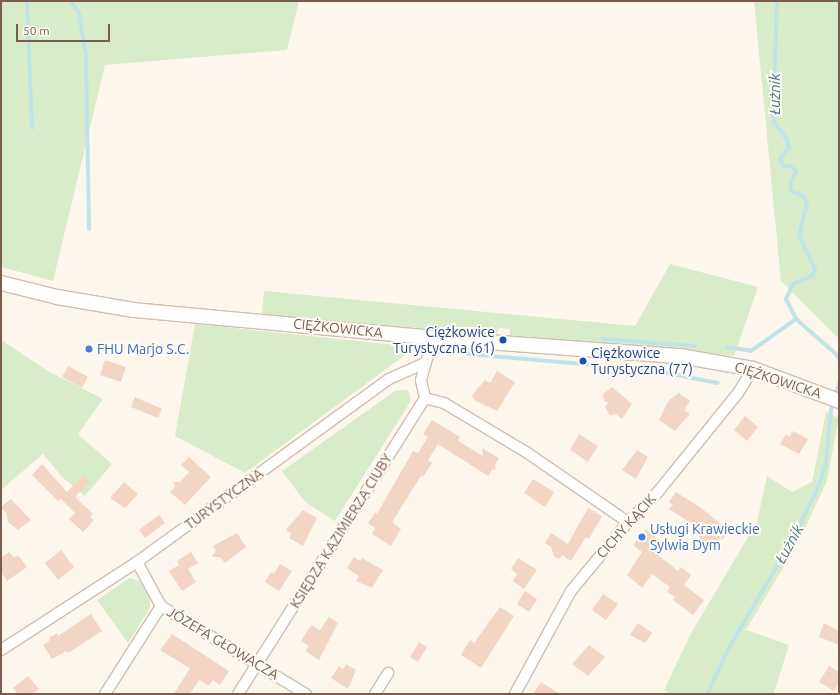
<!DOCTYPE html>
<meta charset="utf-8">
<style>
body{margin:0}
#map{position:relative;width:840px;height:695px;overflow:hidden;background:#fdf6ec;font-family:Ubuntu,sans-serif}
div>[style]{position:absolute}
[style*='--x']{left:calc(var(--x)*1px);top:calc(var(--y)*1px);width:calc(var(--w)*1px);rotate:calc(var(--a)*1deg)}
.green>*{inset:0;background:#d8ecc9}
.stream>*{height:4px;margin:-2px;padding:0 2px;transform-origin:2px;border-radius:2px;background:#bfe3e8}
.building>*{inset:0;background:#f3d5c3}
.roads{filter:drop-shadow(1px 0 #d1beb0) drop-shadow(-1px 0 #d1beb0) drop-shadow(0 1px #d1beb0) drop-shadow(0 -1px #d1beb0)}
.street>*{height:10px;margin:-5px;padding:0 5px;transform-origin:5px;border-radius:5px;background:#fff}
.secondary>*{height:14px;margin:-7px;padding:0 7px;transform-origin:7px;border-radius:7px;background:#fff}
.dots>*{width:11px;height:11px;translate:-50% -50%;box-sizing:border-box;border:2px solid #fffaf3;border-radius:50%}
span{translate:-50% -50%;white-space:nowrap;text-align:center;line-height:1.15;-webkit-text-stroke:4px #fffaf3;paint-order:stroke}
.street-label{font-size:14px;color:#7a5c4d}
.transit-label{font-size:14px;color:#164399}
.right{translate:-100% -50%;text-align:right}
.left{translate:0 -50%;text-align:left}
.shop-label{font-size:14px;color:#366cbe}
.water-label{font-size:15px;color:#437c86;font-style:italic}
.frame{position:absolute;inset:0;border:2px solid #7a5c4d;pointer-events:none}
.scale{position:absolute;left:16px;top:24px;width:94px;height:18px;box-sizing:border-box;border:2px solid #7a5c4d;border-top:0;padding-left:5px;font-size:12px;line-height:14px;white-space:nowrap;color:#7a5c4d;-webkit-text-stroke:3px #fffaf3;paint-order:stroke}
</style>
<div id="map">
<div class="green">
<div style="clip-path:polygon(1px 1px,299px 1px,287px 50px,105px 65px,53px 281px,1px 267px)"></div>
<div style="clip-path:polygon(754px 1px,839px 1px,839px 339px,781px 281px)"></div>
<div style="clip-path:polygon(670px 264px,758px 287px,734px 356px,510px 335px,510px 329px,499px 328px,497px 335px,262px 314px,264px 291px,635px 326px)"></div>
<div style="clip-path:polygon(195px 324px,416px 347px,245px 473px,175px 436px)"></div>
<div style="clip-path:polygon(1px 340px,48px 371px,103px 399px,78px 434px,112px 464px,85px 496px,62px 477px,43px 454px,1px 490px)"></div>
<div style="clip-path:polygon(408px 390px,411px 401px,335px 521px,305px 502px,282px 471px,395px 391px)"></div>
<div style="clip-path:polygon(826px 412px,839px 418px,827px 481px,799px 541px,746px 630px,789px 645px,774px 693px,670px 694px,664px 690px,690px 635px,757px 522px,767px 476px,792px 492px,812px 482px)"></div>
<div style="clip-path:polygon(130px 578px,140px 581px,150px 599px,150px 608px,128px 643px,97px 600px)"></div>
</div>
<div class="stream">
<div style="--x:27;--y:1;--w:127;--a:87.7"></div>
<div style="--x:71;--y:1;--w:14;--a:56"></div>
<div style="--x:79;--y:13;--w:43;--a:80.5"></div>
<div style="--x:86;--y:55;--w:174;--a:89"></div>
<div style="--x:777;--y:1;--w:119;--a:91.9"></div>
<div style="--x:773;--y:120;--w:24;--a:55"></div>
<div style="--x:787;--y:140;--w:7;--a:74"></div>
<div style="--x:789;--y:147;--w:15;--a:127"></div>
<div style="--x:780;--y:159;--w:8;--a:60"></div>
<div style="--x:784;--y:166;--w:6;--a:0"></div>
<div style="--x:790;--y:166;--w:8;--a:40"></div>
<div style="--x:796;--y:171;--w:12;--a:114"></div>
<div style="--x:791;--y:182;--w:9;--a:90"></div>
<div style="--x:791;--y:191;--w:14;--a:21"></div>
<div style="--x:804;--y:196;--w:8;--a:67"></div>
<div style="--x:807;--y:203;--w:34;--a:104"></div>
<div style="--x:799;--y:236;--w:37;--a:64"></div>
<div style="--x:815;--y:269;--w:8;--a:113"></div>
<div style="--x:812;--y:276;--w:21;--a:157"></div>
<div style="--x:793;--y:284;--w:17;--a:115"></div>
<div style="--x:786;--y:299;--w:22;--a:63"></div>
<div style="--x:796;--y:319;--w:52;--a:41.1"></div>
<div style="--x:835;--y:353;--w:7;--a:56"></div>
<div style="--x:603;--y:339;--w:92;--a:4.4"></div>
<div style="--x:727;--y:347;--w:24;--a:9"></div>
<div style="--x:751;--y:351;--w:55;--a:-35.4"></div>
<div style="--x:468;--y:354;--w:184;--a:5"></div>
<div style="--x:651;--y:370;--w:68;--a:11"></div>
<div style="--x:707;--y:694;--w:53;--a:-64.4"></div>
<div style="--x:730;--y:646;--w:124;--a:-59.5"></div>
<div style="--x:793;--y:539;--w:62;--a:-64.3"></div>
<div style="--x:820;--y:483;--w:22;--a:-74"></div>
<div style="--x:826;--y:462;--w:52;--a:-84.5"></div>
<div style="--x:831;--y:410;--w:28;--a:-73"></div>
</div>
<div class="building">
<div style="clip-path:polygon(105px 360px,126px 367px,121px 382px,100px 375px)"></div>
<div style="clip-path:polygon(68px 366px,88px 377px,82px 388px,62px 377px)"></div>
<div style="clip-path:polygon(497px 371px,515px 382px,497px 411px,474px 400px,472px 395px,485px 380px,490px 383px)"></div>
<div style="clip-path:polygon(612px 387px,632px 404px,622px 419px,616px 414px,610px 415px,605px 407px,608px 403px,604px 401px,603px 394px)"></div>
<div style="clip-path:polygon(679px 393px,690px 401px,684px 410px,690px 414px,675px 431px,659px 420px,669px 400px)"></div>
<div style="clip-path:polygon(135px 397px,162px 409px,158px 418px,131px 407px)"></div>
<div style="clip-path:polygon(745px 416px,758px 427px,747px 441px,734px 430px)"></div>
<div style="clip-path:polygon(432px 420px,460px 437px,458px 441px,483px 456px,482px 448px,499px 458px,495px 465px,496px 469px,492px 470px,488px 476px,438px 444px,428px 460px,432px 463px,423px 477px,421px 476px,392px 522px,401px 529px,391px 546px,372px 534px,375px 528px,368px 523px,375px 513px,377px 514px,413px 451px,418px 453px,428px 437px,423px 434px)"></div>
<div style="clip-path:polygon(793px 431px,808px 439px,799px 454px,780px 444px,786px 434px,789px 437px)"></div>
<div style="clip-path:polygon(579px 434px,598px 446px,588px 462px,570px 450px)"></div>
<div style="clip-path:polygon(637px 450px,648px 457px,636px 479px,622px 470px)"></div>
<div style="clip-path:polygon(189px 457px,211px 477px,185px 505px,170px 492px,175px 487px,174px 482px,180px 482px,189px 472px,181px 465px)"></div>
<div style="clip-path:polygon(42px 464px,67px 492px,83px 476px,90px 482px,75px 497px,93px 514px,90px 517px,94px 520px,83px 532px,69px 519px,75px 513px,61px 499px,58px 501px,32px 475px)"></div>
<div style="clip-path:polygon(533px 479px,554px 492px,545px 507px,524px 493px)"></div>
<div style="clip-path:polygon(124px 482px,138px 494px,125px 508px,110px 498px)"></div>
<div style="clip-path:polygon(676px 492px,701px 508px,729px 531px,722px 540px,720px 538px,716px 543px,712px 539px,708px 544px,694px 533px,698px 528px,669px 509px,673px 505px,669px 502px)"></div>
<div style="clip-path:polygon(11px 499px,31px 520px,18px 530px,8px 522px,6px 513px,1px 507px)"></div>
<div style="clip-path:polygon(588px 508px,602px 516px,589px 539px,586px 537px,571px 561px,562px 555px,559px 559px,554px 556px,551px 547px,545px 543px,551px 533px,568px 544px)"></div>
<div style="clip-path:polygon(303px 510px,317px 518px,303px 546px,289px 538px,291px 534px,286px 530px)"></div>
<div style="clip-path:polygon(159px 515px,165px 523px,145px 538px,139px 530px)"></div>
<div style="clip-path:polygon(646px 529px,661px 541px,653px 551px,678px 571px,681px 567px,691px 575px,684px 585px,704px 600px,693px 615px,673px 600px,675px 597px,667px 592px,670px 587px,652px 574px,642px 588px,627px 575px,642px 552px,633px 545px)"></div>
<div style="clip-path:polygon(237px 533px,246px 547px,225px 563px,220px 557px,212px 557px,216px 550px,213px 546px)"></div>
<div style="clip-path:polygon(61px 550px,74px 567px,58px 580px,45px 563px)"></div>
<div style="clip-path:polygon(9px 552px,14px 558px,18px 555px,27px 567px,7px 581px,1px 572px,1px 558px)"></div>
<div style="clip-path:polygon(191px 552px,198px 563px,188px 569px,196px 582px,182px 591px,169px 571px,179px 565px,177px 561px)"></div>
<div style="clip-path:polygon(354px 557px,360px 561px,362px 558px,383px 570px,372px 588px,356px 581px,359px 576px,347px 568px)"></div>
<div style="clip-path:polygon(518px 558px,537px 570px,524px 589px,513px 581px,517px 574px,511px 569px)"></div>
<div style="clip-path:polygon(280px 564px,292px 571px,279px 591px,265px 582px,271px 572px,274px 574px)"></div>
<div style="clip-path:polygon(525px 591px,537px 599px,529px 612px,517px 604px)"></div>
<div style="clip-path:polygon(603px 594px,618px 604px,606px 620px,592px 610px)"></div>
<div style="clip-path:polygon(500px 607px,514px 616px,481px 668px,461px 655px,470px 640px,474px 643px)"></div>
<div style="clip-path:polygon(91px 614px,102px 631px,68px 653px,66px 651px,52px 659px,43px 645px,50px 640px,49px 638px,57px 633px,58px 636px)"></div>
<div style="clip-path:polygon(329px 617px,338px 623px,319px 660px,305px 651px,309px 646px,301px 641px,311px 625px,320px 630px)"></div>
<div style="clip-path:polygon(638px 623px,652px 633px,645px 643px,630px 635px)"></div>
<div style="clip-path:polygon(824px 623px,839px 631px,839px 645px,819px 637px)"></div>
<div style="clip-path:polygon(172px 634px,229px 671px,220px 685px,213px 680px,209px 686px,199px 680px,190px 694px,174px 694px,190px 668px,160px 650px)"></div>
<div style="clip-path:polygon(419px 642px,427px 647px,418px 662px,410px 657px)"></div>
<div style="clip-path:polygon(589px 645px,605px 657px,588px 676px,572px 664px)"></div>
<div style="clip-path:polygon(346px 664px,356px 670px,348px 689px,331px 678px,339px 666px,343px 669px)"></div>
<div style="clip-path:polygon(829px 666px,839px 672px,839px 683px,834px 691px,819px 682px)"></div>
<div style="clip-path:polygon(28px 676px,39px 689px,32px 694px,18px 694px,13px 688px)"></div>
<div style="clip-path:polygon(541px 682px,560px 694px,533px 694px)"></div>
</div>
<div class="roads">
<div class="street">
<div style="--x:425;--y:398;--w:20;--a:15"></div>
<div style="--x:444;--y:403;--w:96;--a:30.9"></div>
<div style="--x:526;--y:452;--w:124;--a:34.5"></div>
<div style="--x:137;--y:562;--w:50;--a:61.4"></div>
<div style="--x:161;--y:606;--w:170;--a:31.3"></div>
<div style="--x:1;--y:650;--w:162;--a:-32.9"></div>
<div style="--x:137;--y:562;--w:311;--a:-36"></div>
<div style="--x:389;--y:379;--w:39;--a:-24"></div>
<div style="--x:105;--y:694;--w:104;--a:-57.5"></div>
<div style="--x:238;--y:694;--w:350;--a:-57.7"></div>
<div style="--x:425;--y:398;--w:18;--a:-103"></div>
<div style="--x:421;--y:380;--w:44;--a:-74.1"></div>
<div style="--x:375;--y:694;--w:25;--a:-58"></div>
<div style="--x:515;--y:694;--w:117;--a:-61.5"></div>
<div style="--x:571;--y:591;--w:89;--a:-50.4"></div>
<div style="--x:628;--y:522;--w:41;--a:-45"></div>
<div style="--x:657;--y:493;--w:129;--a:-51"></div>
<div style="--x:738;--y:393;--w:28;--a:-58"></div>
</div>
<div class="secondary">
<div style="--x:1;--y:283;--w:58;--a:14"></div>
<div style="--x:57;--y:297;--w:78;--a:9.6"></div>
<div style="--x:134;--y:310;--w:300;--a:5.3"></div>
<div style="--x:433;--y:338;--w:248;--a:4.2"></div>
<div style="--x:680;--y:356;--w:74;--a:10.1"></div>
<div style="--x:753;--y:369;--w:92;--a:20.4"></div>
</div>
</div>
<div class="dots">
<div style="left:503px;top:340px;background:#1a4fb4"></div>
<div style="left:89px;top:349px;background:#3f7fe0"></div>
<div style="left:583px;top:361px;background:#1a4fb4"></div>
<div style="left:642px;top:537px;background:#3f7fe0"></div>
</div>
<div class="street-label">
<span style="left:338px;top:328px;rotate:6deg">CIĘŻKOWICKA</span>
<span style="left:778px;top:380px;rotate:18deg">CIĘŻKOWICKA</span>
<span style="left:224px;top:499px;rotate:-36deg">TURYSTYCZNA</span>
<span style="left:626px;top:526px;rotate:-48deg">CICHY KĄCIK</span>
<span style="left:341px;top:531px;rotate:-58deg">KSIĘDZA KAZIMIERZA CIUBY</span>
<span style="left:223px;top:643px;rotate:31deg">JÓZEFA GŁOWACZA</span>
</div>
<div class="transit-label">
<span class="right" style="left:495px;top:340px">Ciężkowice<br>Turystyczna (61)</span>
<span class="left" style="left:591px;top:361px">Ciężkowice<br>Turystyczna (77)</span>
</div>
<div class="shop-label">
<span class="left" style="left:97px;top:349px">FHU Marjo S.C.</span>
<span class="left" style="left:650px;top:537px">Usługi Krawieckie<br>Sylwia Dym</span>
</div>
<div class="water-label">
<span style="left:775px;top:94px;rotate:-90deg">Łużnik</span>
<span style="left:789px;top:544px;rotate:-61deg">Łużnik</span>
</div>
<div class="frame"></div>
<div class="scale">50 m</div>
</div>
